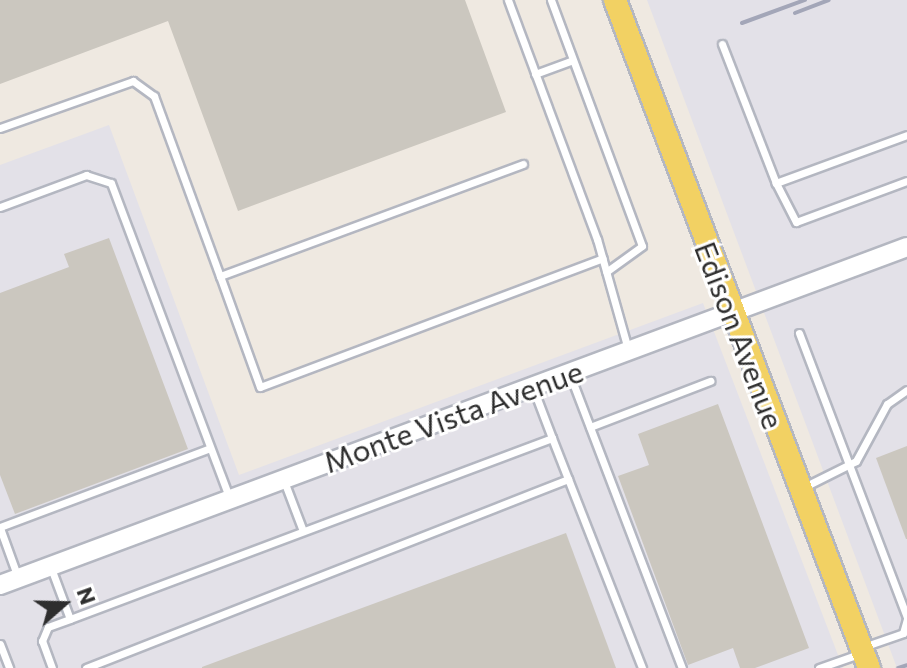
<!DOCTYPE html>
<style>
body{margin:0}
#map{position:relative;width:907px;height:668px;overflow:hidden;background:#efe9e1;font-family:Commissioner,sans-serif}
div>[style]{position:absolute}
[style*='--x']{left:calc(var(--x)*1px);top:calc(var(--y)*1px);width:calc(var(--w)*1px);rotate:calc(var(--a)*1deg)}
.industrial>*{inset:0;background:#e3e1e8}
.building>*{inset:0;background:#cbc7bf}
.roads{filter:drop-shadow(2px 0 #b4b7c1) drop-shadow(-2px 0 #b4b7c1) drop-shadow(0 2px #b4b7c1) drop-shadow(0 -2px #b4b7c1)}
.service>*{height:7px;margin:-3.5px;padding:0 3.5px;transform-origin:3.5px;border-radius:3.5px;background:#fff}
.tertiary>*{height:18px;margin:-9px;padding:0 9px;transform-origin:9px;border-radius:9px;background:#fff}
.primary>*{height:22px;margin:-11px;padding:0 11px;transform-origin:11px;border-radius:11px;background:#f2d163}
.rail>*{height:4px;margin:-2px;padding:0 2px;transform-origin:2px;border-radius:2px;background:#a3a6b8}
span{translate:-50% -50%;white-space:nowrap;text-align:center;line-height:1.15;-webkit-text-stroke:6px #fff;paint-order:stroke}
.street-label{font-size:30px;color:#2e2e2e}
.north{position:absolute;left:24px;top:564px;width:80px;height:80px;-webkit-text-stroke:6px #fff;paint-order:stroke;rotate:70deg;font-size:22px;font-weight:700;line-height:32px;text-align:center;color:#2e2e2e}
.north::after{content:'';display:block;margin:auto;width:28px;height:36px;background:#2e2e2e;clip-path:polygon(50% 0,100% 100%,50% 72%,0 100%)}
</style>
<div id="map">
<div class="industrial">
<div style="clip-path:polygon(647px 0,907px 0,907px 668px,897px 668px)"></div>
<div style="clip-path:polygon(109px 125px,239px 475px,703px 303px,843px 668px,0 668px,0 165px)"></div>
</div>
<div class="building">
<div style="clip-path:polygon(0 0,465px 0,506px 112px,238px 211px,168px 21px,0 84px)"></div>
<div style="clip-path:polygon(109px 238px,188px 449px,15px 514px,0 475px,0 293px,69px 267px,64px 254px)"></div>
<div style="clip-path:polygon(718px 404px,809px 648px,755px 668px,740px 668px,733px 648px,688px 665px,618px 476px,649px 465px,638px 434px)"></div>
<div style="clip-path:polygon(907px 446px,907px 539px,906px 539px,876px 458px)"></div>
<div style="clip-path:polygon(566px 533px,616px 668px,202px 668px,202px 667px)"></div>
</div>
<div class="roads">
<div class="service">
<div style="--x:508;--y:0;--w:255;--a:69.6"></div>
<div style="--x:597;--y:239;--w:114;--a:74.3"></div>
<div style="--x:551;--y:0;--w:262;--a:69.7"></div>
<div style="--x:642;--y:246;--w:44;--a:144.2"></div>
<div style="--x:722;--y:44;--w:149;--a:68.8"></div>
<div style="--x:535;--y:74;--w:40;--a:-20.2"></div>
<div style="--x:0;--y:128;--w:141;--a:-19.5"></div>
<div style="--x:133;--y:81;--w:26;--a:36"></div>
<div style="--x:154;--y:96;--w:192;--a:69.9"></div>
<div style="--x:907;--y:135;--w:140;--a:159.9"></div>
<div style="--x:776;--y:183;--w:44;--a:62.9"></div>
<div style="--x:796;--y:222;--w:118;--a:-20.3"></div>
<div style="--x:523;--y:164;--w:323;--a:159.7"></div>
<div style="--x:220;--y:276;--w:118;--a:70.2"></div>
<div style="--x:260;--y:387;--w:366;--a:-20.6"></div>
<div style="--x:0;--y:207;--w:92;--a:-20.4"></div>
<div style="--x:86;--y:175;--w:26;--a:18"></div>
<div style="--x:111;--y:183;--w:335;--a:69.4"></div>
<div style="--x:799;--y:333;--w:304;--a:69.2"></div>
<div style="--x:570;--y:375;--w:314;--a:69.1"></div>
<div style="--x:533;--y:388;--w:53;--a:69.2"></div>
<div style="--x:590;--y:427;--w:129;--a:-21"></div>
<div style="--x:284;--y:481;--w:53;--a:69.2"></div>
<div style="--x:804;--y:487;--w:58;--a:-26.6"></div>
<div style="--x:856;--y:461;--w:65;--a:-61.5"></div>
<div style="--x:887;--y:404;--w:24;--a:-35"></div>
<div style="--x:0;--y:527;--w:224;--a:-20.6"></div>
<div style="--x:0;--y:528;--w:50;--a:70.1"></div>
<div style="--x:51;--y:568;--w:54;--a:69.6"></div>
<div style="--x:70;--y:619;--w:515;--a:-20.58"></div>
<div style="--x:552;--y:438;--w:247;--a:68.6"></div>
<div style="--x:0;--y:644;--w:26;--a:69"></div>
<div style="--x:866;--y:646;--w:39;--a:-19"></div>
<div style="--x:903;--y:633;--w:15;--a:-74"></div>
<div style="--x:52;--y:668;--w:29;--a:-110"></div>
<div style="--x:42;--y:641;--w:15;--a:-67"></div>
<div style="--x:48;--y:627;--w:23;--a:-20"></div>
<div style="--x:86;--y:668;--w:518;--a:-21.41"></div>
<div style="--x:819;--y:668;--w:42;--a:-19.3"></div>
</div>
<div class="tertiary">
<div style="--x:0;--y:585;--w:968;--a:-20.44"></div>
</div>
<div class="primary">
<div style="--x:615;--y:0;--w:715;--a:69.18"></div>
</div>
</div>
<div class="rail">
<div style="--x:795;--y:13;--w:36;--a:-21"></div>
<div style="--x:742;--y:23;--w:67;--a:-20.1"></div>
<div style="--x:898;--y:668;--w:9;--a:-18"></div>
</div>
<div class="street-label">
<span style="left:740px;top:335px;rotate:69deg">Edison Avenue</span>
<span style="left:453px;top:416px;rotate:-20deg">Monte Vista Avenue</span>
</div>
<div class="north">N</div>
</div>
